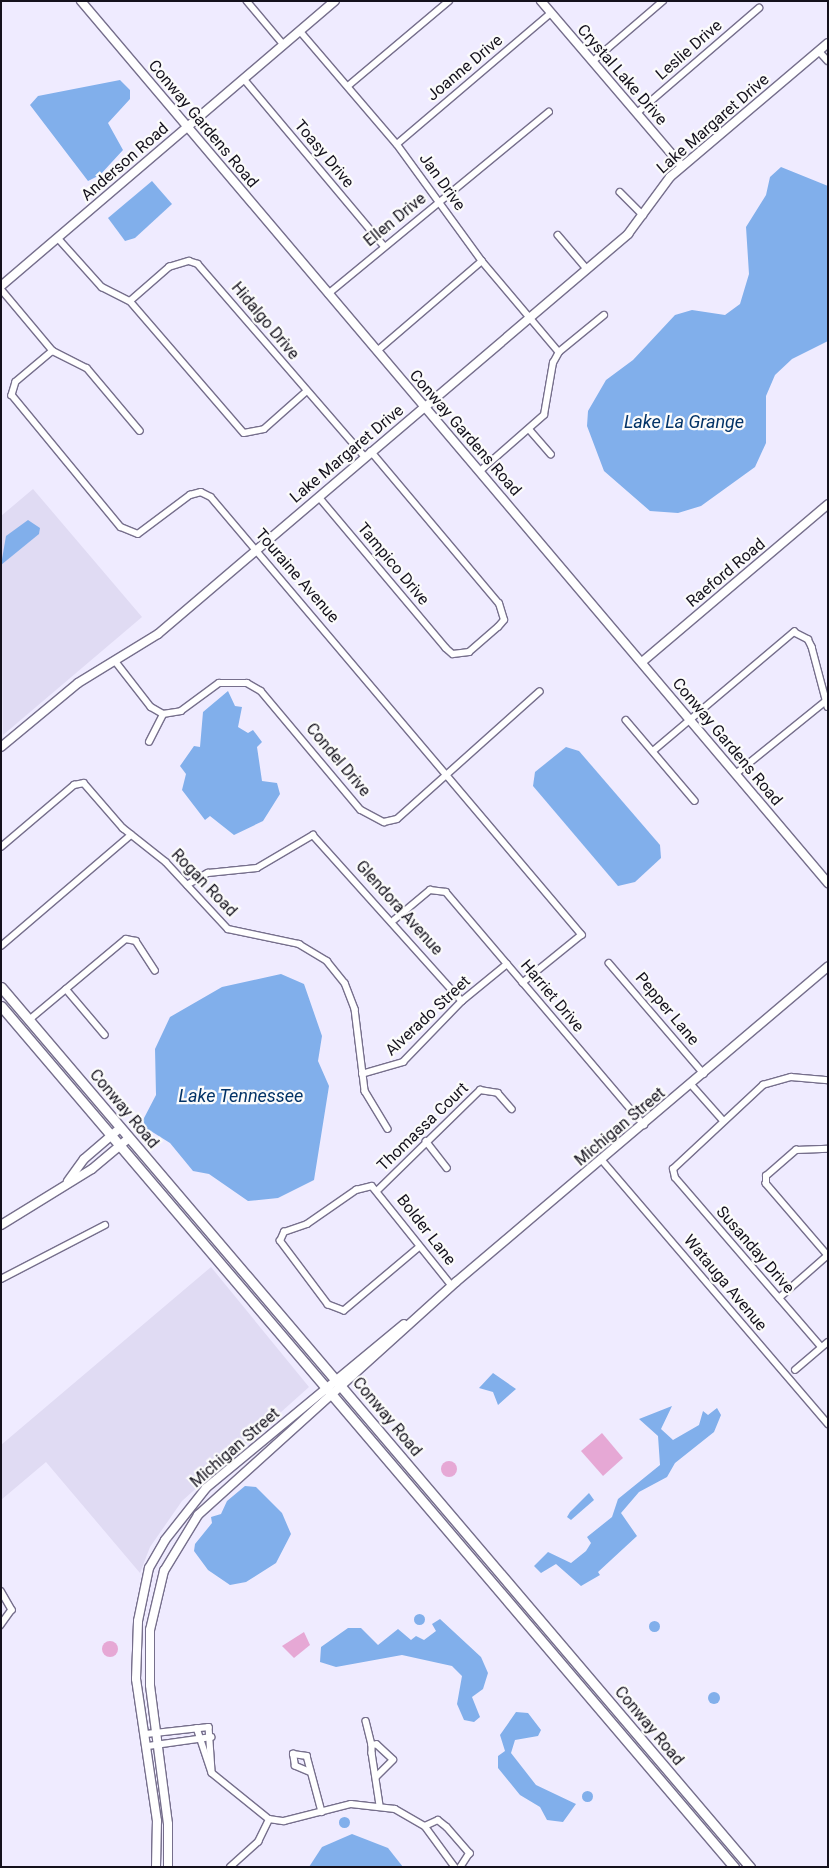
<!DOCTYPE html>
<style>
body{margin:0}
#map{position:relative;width:829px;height:1868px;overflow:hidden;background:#efebff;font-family:Roboto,sans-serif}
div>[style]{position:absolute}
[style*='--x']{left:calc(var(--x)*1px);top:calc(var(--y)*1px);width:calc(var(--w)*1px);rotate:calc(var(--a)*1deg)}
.built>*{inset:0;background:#e0dbf3}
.green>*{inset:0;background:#e6a8d5}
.round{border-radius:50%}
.water>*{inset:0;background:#81afeb}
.roads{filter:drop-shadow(1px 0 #766f8c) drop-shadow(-1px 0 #766f8c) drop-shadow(0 1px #766f8c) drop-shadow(0 -1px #766f8c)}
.minor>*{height:5.5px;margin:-2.75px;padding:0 2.75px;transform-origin:2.75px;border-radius:2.75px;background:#fff}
.tertiary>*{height:8px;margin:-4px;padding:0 4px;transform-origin:4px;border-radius:4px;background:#fff}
.secondary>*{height:9px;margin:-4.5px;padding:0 4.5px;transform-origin:4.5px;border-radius:4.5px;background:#fff}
span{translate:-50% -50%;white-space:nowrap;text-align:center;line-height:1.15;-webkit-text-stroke:4.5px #fbfbfb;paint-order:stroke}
.street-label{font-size:16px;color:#14111c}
.water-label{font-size:18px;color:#033367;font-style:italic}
.frame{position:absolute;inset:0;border:2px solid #14111c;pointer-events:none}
</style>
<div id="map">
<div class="built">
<div style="clip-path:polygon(33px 489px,142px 617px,3px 735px,1px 516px)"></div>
<div style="clip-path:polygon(211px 1267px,309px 1387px,182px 1501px,150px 1547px,140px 1573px,46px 1462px,1px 1500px,1px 1445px)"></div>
</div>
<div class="green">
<div style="clip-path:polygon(602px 1433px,623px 1458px,603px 1476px,581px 1451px)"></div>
<div class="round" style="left:441px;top:1461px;width:16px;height:16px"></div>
<div style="clip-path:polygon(304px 1632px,310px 1645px,294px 1658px,282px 1646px)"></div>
<div class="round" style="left:102px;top:1641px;width:16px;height:16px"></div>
</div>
<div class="water">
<div style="clip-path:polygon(120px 80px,130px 90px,130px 99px,108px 123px,123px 150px,100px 175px,88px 181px,30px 105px,38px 96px)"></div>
<div style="clip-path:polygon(781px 167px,828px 186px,828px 341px,792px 359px,775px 375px,766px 396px,766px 443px,755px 467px,701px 506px,678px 513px,650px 511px,604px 471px,587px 426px,588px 411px,606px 380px,633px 360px,675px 315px,692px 310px,725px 315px,740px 304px,749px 274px,746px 227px,766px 195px,770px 177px)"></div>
<div style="clip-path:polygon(152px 181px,172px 204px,135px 238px,125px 241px,108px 218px)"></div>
<div style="clip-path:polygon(28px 520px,40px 528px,39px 534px,1px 565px,6px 536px)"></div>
<div style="clip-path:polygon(228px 691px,235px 706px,242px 707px,238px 727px,248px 733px,253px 730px,262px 742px,257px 747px,262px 781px,277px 783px,280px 794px,263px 821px,234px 835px,210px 816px,205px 820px,182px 790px,186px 774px,180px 766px,194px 746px,200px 747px,203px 712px)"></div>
<div style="clip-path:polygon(566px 747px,579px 751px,660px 845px,661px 858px,635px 882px,618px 886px,533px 786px,535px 772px)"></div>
<div style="clip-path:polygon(281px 974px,304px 984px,322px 1036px,318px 1061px,329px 1086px,314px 1180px,278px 1198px,248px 1201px,209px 1174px,193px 1171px,170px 1143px,146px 1128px,143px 1120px,156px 1095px,155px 1049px,170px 1017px,222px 987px)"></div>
<div style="clip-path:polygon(493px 1373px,516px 1389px,498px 1405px,493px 1392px,479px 1388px)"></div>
<div style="clip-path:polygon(672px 1406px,661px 1429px,673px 1440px,699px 1425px,703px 1411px,708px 1415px,717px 1408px,721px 1415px,714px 1432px,675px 1463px,667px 1477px,639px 1492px,621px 1513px,637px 1536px,598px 1572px,600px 1575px,581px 1586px,556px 1564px,541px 1573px,534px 1566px,548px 1552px,571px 1563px,586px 1551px,591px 1543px,587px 1537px,612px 1517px,618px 1499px,660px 1465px,658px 1436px,639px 1419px)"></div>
<div style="clip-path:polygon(245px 1486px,256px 1487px,282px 1513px,291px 1534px,276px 1563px,246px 1582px,230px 1585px,208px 1570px,194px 1551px,195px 1544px,212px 1523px,211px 1517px,221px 1514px,227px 1501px)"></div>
<div style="clip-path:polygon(589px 1493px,594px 1500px,571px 1520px,567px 1517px,570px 1512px)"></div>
<div class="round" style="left:413.5px;top:1613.5px;width:11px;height:11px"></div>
<div style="clip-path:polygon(440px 1619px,481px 1657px,488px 1673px,483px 1689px,472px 1697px,480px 1717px,474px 1722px,464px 1720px,457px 1704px,462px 1676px,452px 1666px,402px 1655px,336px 1667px,320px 1662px,321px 1647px,348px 1628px,361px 1628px,378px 1645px,398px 1629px,411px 1640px,416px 1636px,424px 1640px,436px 1631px,432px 1624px)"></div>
<div class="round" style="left:648.5px;top:1620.5px;width:11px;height:11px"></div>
<div class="round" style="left:708px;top:1692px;width:12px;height:12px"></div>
<div style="clip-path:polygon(516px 1712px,528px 1713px,541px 1730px,538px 1736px,515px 1740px,511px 1753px,536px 1785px,576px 1804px,563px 1822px,547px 1820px,540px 1807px,520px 1795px,498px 1768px,498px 1756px,505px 1751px,500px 1735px)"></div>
<div class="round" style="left:581.5px;top:1790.5px;width:11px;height:11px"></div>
<div class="round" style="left:338.5px;top:1816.5px;width:11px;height:11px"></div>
<div style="clip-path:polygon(352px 1834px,388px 1848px,403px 1867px,309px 1867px,322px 1847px)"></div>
</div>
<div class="roads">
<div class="minor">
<div style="--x:247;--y:1;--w:57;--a:49.9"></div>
<div style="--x:300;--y:31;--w:149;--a:49.4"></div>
<div style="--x:397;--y:144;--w:145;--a:54"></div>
<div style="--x:482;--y:261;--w:119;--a:49.8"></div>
<div style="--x:819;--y:51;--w:13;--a:48"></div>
<div style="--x:593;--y:61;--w:92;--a:-40.6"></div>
<div style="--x:244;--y:79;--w:218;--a:50"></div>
<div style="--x:348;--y:86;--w:132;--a:-40.1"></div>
<div style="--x:637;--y:113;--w:161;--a:-40.7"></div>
<div style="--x:397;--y:144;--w:202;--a:-40.4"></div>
<div style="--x:620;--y:192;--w:33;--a:45"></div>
<div style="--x:558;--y:235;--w:45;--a:49.5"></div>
<div style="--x:58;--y:238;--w:66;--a:48.1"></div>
<div style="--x:102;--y:287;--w:31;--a:27"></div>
<div style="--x:130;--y:301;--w:174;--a:49.2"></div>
<div style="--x:244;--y:433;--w:20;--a:-11"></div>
<div style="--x:264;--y:429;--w:57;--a:-41.5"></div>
<div style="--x:1;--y:289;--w:81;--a:50"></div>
<div style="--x:53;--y:351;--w:38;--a:27"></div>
<div style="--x:87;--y:368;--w:82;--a:49.9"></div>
<div style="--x:328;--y:294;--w:286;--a:-39.5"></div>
<div style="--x:130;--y:301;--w:52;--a:-41.1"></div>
<div style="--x:169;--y:267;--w:21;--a:-17"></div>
<div style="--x:189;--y:261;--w:9;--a:18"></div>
<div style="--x:198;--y:264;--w:255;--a:49.1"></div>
<div style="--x:53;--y:351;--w:48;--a:140"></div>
<div style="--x:16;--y:382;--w:14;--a:107"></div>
<div style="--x:12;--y:395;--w:171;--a:50.5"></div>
<div style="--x:121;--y:527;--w:18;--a:22"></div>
<div style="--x:138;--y:534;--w:65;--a:-36.9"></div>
<div style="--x:190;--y:495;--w:11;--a:-15"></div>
<div style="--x:201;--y:492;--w:11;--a:27"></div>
<div style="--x:211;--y:497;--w:574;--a:49.73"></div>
<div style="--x:582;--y:935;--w:76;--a:140.9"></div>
<div style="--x:377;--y:351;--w:138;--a:-40.6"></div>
<div style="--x:530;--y:430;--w:32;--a:49"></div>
<div style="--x:480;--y:471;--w:85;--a:-41.2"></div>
<div style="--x:544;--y:415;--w:53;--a:-80.2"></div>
<div style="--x:553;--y:363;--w:13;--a:-61"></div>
<div style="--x:559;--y:352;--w:58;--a:-39.4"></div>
<div style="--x:319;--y:497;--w:197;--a:49.9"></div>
<div style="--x:446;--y:648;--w:9;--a:41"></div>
<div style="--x:453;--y:654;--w:16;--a:-7"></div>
<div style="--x:469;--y:652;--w:38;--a:-41"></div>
<div style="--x:498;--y:627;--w:9;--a:-49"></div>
<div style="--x:504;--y:620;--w:17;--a:-107"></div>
<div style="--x:499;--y:604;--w:199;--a:-130.1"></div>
<div style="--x:116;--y:662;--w:57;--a:52.1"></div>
<div style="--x:151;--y:707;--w:14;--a:30"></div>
<div style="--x:163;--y:714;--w:18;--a:-9"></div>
<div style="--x:181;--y:711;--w:47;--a:-36.4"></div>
<div style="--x:219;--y:683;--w:28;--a:0"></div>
<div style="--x:247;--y:683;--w:16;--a:30"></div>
<div style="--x:261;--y:691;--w:155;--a:50"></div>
<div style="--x:361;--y:810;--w:26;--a:28"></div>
<div style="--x:384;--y:822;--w:13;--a:-13"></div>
<div style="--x:397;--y:819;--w:191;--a:-41.8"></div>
<div style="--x:626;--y:720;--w:106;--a:49.6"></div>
<div style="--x:149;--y:742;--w:31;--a:-63"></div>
<div style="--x:653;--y:751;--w:185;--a:-40.2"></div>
<div style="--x:794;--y:632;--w:16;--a:27"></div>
<div style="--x:808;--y:639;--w:9;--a:63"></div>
<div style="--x:812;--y:647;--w:62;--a:75.1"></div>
<div style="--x:737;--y:773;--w:114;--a:-39"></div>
<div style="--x:1;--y:847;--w:96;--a:-40.3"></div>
<div style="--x:74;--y:785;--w:10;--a:-11"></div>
<div style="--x:84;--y:783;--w:60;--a:49.1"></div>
<div style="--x:123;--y:828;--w:55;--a:38.3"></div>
<div style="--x:166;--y:862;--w:91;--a:47.2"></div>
<div style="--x:228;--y:929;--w:73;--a:11.9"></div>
<div style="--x:299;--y:944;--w:33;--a:31"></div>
<div style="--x:327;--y:961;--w:28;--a:51"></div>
<div style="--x:345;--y:983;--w:28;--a:69"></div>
<div style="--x:355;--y:1009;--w:83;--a:83"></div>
<div style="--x:365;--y:1091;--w:44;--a:58.8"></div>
<div style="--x:187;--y:885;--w:24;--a:-30"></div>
<div style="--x:208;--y:873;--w:49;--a:-5.8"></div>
<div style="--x:257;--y:868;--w:65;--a:-30.5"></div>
<div style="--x:313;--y:835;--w:223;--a:48.1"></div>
<div style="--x:394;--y:920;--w:47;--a:-39.8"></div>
<div style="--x:430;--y:890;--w:16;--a:7"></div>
<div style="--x:446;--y:892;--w:306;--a:49.6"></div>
<div style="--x:1;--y:946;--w:171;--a:-40.5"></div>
<div style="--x:609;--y:963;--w:146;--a:49.4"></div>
<div style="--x:66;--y:989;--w:60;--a:49.7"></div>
<div style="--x:29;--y:1020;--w:126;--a:-39.9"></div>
<div style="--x:126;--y:939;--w:10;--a:11"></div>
<div style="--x:136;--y:941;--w:35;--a:57"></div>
<div style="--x:362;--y:1074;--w:43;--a:-16.3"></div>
<div style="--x:403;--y:1062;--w:85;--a:-46"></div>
<div style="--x:462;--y:1001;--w:58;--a:-39.4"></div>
<div style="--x:691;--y:1084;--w:47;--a:48.5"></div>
<div style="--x:426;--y:1141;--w:34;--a:52"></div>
<div style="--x:602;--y:1160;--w:348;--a:49.4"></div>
<div style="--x:378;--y:1190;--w:143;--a:-44.4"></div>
<div style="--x:480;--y:1090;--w:18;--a:9"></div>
<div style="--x:498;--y:1093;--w:21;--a:49"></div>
<div style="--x:420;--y:1247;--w:99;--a:139.9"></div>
<div style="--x:344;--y:1311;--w:17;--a:-159"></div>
<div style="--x:328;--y:1305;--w:80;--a:-126.9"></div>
<div style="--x:280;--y:1241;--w:10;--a:-66"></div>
<div style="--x:284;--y:1232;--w:24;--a:-19"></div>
<div style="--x:307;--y:1224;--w:60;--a:-34.8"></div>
<div style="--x:356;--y:1190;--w:16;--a:-14"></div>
<div style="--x:372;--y:1186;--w:128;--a:51.3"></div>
<div style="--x:827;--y:1255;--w:94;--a:-130.7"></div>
<div style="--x:766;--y:1184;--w:8;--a:-90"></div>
<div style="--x:766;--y:1176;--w:40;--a:-41"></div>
<div style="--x:796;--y:1150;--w:32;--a:-2"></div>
<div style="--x:1;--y:1279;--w:117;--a:-27.4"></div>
<div style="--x:779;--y:1298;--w:65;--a:-41.3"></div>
<div style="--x:821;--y:1347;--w:223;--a:-130.8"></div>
<div style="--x:675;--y:1178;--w:9;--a:-103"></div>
<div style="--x:673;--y:1169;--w:123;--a:-43"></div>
<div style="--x:763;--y:1085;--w:29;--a:-16"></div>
<div style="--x:791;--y:1077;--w:37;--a:5"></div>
<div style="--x:795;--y:1370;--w:43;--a:-40.3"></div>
<div style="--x:1;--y:1591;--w:22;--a:60"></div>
<div style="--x:12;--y:1610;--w:19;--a:126"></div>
<div style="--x:366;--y:1721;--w:25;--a:76"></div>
<div style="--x:197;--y:1728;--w:47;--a:71.6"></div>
<div style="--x:212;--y:1773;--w:73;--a:38.9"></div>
<div style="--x:269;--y:1819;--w:15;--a:8"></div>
<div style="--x:284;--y:1821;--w:69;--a:-14.2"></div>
<div style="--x:351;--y:1804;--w:44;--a:6.5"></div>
<div style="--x:395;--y:1809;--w:34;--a:30"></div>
<div style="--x:425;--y:1826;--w:51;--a:53.8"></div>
<div style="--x:146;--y:1734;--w:63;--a:-6.3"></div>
<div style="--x:209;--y:1727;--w:44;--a:86.1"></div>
<div style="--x:148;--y:1746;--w:64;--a:-8.1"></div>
<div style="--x:309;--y:1772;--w:15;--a:-157"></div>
<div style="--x:295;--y:1766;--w:12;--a:-99"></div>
<div style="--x:293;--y:1754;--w:14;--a:8"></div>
<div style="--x:307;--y:1756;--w:58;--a:75"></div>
<div style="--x:376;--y:1777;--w:24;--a:-45"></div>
<div style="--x:393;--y:1760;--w:22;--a:-137"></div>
<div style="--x:377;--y:1745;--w:5;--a:180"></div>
<div style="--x:372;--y:1745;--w:8;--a:90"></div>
<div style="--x:372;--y:1753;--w:53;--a:81.3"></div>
<div style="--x:425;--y:1826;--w:14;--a:-25"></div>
<div style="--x:438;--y:1820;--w:11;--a:38"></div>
<div style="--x:447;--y:1827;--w:35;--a:49"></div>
<div style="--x:470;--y:1853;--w:17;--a:123"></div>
<div style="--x:230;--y:1867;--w:38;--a:-42"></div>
<div style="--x:258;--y:1842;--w:25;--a:-64"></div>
</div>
<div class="tertiary">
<div style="--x:81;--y:1;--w:1156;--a:49.74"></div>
<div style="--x:541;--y:1;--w:217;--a:49.5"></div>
<div style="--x:1;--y:286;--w:439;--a:-40.5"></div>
<div style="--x:642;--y:662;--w:244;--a:-40.3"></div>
<div style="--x:1;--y:747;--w:100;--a:-39.7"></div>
<div style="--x:78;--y:683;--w:94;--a:-31.5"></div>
<div style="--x:158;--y:634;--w:350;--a:-40.4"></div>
<div style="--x:425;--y:407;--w:267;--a:-40.4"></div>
<div style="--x:628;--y:234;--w:71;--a:-53.6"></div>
<div style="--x:670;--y:177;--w:207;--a:-40.3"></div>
<div style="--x:68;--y:1181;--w:27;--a:-54"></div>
<div style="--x:84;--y:1159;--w:48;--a:-40.7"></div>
<div style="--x:1;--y:1225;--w:107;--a:-31.6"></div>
<div style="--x:92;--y:1169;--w:48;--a:-40"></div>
<div style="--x:156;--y:1867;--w:46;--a:-88.8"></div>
<div style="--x:157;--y:1821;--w:144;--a:-98.4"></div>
<div style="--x:136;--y:1679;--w:58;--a:-88"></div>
<div style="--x:138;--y:1621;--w:54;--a:-78.3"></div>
<div style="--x:149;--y:1568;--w:32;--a:-60"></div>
<div style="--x:165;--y:1540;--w:66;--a:-51.7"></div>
<div style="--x:206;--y:1488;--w:257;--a:-39.6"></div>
<div style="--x:168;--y:1867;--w:43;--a:-90"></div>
<div style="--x:168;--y:1824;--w:140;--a:-97.4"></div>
<div style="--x:150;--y:1685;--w:55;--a:-90"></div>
<div style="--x:150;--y:1630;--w:61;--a:-76.7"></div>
<div style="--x:164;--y:1571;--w:66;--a:-58.7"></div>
<div style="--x:198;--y:1515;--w:348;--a:-42.1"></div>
<div style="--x:456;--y:1282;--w:488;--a:-40.3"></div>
</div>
<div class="secondary">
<div style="--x:1;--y:987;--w:1156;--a:49.6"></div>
<div style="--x:1;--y:1006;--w:1131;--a:49.59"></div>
</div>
</div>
<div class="street-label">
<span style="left:689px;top:50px;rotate:-41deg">Leslie Drive</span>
<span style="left:465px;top:68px;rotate:-40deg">Joanne Drive</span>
<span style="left:622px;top:75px;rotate:49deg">Crystal Lake Drive</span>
<span style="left:203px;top:124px;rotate:50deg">Conway Gardens Road</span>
<span style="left:713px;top:124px;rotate:-41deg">Lake Margaret Drive</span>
<span style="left:324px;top:154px;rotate:50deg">Toasy Drive</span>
<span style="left:125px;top:162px;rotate:-41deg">Anderson Road</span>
<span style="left:442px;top:182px;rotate:54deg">Jan Drive</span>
<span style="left:395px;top:220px;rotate:-39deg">Ellen Drive</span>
<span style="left:265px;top:321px;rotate:50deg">Hidalgo Drive</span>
<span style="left:465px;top:433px;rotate:49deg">Conway Gardens Road</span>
<span style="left:347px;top:454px;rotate:-40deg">Lake Margaret Drive</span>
<span style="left:393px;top:564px;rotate:50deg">Tampico Drive</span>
<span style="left:726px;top:573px;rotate:-40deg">Raeford Road</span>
<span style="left:297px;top:576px;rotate:49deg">Touraine Avenue</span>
<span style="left:727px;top:742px;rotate:50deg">Conway Gardens Road</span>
<span style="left:338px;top:760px;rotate:50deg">Condel Drive</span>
<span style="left:204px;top:883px;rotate:46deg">Rogan Road</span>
<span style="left:399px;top:908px;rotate:48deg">Glendora Avenue</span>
<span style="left:552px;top:996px;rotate:50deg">Harriet Drive</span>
<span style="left:667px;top:1009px;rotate:50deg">Pepper Lane</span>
<span style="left:428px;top:1016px;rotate:-43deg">Alverado Street</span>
<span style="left:124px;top:1109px;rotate:50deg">Conway Road</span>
<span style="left:423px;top:1127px;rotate:-44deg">Thomassa Court</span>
<span style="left:620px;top:1127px;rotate:-40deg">Michigan Street</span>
<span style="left:426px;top:1230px;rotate:52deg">Bolder Lane</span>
<span style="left:755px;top:1250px;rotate:49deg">Susanday Drive</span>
<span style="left:725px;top:1283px;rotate:50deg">Watauga Avenue</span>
<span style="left:387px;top:1417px;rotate:50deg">Conway Road</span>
<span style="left:235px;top:1448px;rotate:-41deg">Michigan Street</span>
<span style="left:649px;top:1726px;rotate:50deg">Conway Road</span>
</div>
<div class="water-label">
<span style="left:684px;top:422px">Lake La Grange</span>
<span style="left:241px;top:1096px">Lake Tennessee</span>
</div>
<div class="frame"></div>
</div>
